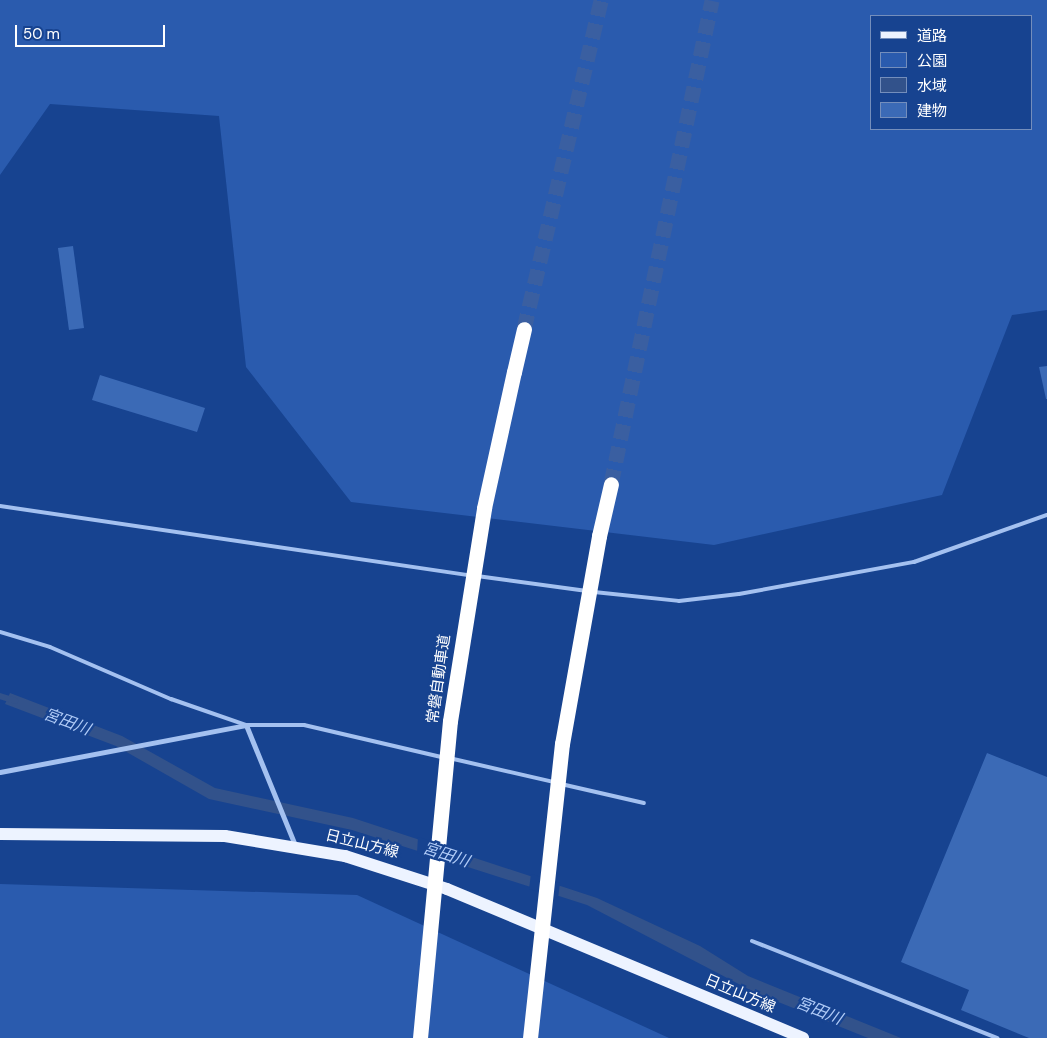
<!DOCTYPE html>
<meta charset="utf-8">
<style>
body{margin:0}
#map{position:relative;width:1047px;height:1038px;overflow:hidden;background:#174390;font-family:"DM Sans","Noto Sans JP",sans-serif}
div>[style]{position:absolute}
[style*='--x']{left:calc(var(--x)*1px);top:calc(var(--y)*1px);width:calc(var(--w)*1px);rotate:calc(var(--a)*1deg)}
.green>*{inset:0;background:#2a5bae}
.water>*{inset:0;background:#32528b}
.pier>*{inset:0;background:#174390}
.stream>*{height:6px;margin:-3px;padding:0 3px;transform-origin:3px;border-radius:3px;background:#32528b}
.building>*{inset:0;background:#3b6ab6}
.motorway-tunnel>*{height:15px;margin-top:-7.5px;transform-origin:0;background:repeating-linear-gradient(90deg,#3a5fa1 0 15px,transparent 0 23px)}
.service>*{height:4px;margin:-2px;padding:0 2px;transform-origin:2px;border-radius:2px;background:#a4c1f0}
.minor>*{height:5px;margin:-2.5px;padding:0 2.5px;transform-origin:2.5px;border-radius:2.5px;background:#a4c1f0}
.primary>*{height:12px;margin:-6px;padding:0 6px;transform-origin:6px;border-radius:6px;background:#edf3ff}
.motorway>*{height:15px;margin:-7.5px;padding:0 7.5px;transform-origin:7.5px;border-radius:7.5px;background:#fff}
.motorway-bridge>*{height:15px;margin:-7.5px;padding:0 7.5px;transform-origin:7.5px;border-radius:7.5px;background:#fff}
span{translate:-50% -50%;white-space:nowrap;text-align:center;line-height:1.15;-webkit-text-stroke:4.5px #174390;paint-order:stroke}
.street-label{font-size:15px;color:#fff}
.water-label{font-size:16px;color:#b0cbf7;font-style:italic}
.legend{position:absolute;left:870px;top:15px;width:162px;height:115px;box-sizing:border-box;background:#174390;border:1px solid #748ebc;margin:0;padding:6px 9px;list-style:none;font-size:15px;color:#fff}
.legend li{display:flex;align-items:center;gap:10px;height:25px}
.legend b{width:25px;border:1px solid #748ebc}
.scale{position:absolute;left:15px;top:25px;width:150px;height:22px;box-sizing:border-box;border:2px solid #fff;border-top:0;padding-left:6px;font-size:15px;line-height:18px;white-space:nowrap;color:#fff;-webkit-text-stroke:4px #174390;paint-order:stroke}
</style>
<div id="map">
<div class="green">
<div style="clip-path:polygon(evenodd,0 0,1047px 0,1047px 310px,1012px 315px,942px 495px,714px 545px,351px 502px,246px 367px,219px 116px,50px 104px,0 175px,0 0,871px 16px,1031px 16px,1031px 129px,871px 129px,871px 16px)"></div>
<div style="clip-path:polygon(0 884px,357px 895px,669px 1038px,0 1038px)"></div>
</div>
<div class="water">
<div style="clip-path:polygon(10px 693px,122px 736px,215px 788px,353px 818px,597px 898px,700px 946px,748px 976px,901px 1038px,868px 1038px,756px 993px,587px 905px,352px 830px,209px 799px,116px 746px,5px 704px)"></div>
</div>
<div class="pier">
<div style="clip-path:polygon(418px 837px,450px 847px,449px 863px,417px 853px)"></div>
<div style="clip-path:polygon(531px 874px,560px 883px,558px 898px,529px 889px)"></div>
</div>
<div class="stream">
<div style="--x:0;--y:696;--w:16;--a:18"></div>
</div>
<div class="building">
<div style="clip-path:polygon(73px 246px,84px 328px,69px 330px,58px 248px)"></div>
<div style="clip-path:polygon(1047px 366px,1047px 399px,1046px 399px,1039px 367px)"></div>
<div style="clip-path:polygon(100px 375px,205px 408px,197px 432px,92px 400px)"></div>
<div style="clip-path:polygon(987px 753px,1047px 777px,1047px 1038px,1029px 1038px,961px 1010px,969px 990px,901px 962px)"></div>
</div>
<div class="motorway-tunnel">
<div style="--x:524;--y:329;--w:338;--a:-76.8"></div>
<div style="--x:611;--y:484;--w:494;--a:-78.2"></div>
</div>
<div class="service">
<div style="--x:0;--y:506;--w:475;--a:8.4"></div>
<div style="--x:477;--y:576;--w:111;--a:7.8"></div>
<div style="--x:594;--y:592;--w:85;--a:6"></div>
<div style="--x:679;--y:601;--w:60;--a:-6.7"></div>
<div style="--x:739;--y:594;--w:178;--a:-10.4"></div>
<div style="--x:914;--y:562;--w:141;--a:-19.5"></div>
<div style="--x:0;--y:632;--w:52;--a:16.7"></div>
<div style="--x:50;--y:647;--w:132;--a:23.3"></div>
<div style="--x:171;--y:699;--w:79;--a:19.1"></div>
<div style="--x:246;--y:725;--w:58;--a:0"></div>
<div style="--x:304;--y:725;--w:142;--a:13.1"></div>
<div style="--x:449;--y:758;--w:108;--a:12.9"></div>
<div style="--x:561;--y:784;--w:85;--a:12.9"></div>
<div style="--x:752;--y:941;--w:264;--a:21.6"></div>
</div>
<div class="minor">
<div style="--x:0;--y:772;--w:250;--a:-10.8"></div>
<div style="--x:246;--y:725;--w:130;--a:67.8"></div>
</div>
<div class="primary">
<div style="--x:0;--y:834;--w:225;--a:0.5"></div>
<div style="--x:225;--y:836;--w:122;--a:9.5"></div>
<div style="--x:345;--y:856;--w:107;--a:17.9"></div>
<div style="--x:447;--y:889;--w:386;--a:22.7"></div>
</div>
<div class="motorway">
<div style="--x:514;--y:372;--w:44;--a:-76.9"></div>
<div style="--x:599;--y:536;--w:53;--a:-77"></div>
</div>
<div class="motorway-bridge">
<div style="--x:420;--y:1038;--w:318;--a:-84.6"></div>
<div style="--x:450;--y:721;--w:216;--a:-80.9"></div>
<div style="--x:484;--y:508;--w:139;--a:-77.6"></div>
<div style="--x:530;--y:1038;--w:296;--a:-83.8"></div>
<div style="--x:562;--y:744;--w:211;--a:-79.9"></div>
</div>
<div class="street-label">
<span style="left:439px;top:679px;rotate:-82deg">常磐自動車道</span>
<span style="left:362px;top:844px;rotate:14deg">日立山方線</span>
<span style="left:740px;top:994px;rotate:23deg">日立山方線</span>
</div>
<div class="water-label">
<span style="left:67px;top:722px;rotate:21deg">宮田川</span>
<span style="left:446px;top:855px;rotate:18deg">宮田川</span>
<span style="left:819px;top:1011px;rotate:22deg">宮田川</span>
</div>
<ul class="legend">
<li><b style="height:6px;background:#edf3ff"></b>道路</li>
<li><b style="height:14px;background:#2a5bae"></b>公園</li>
<li><b style="height:14px;background:#32528b"></b>水域</li>
<li><b style="height:14px;background:#3b6ab6"></b>建物</li>
</ul>
<div class="scale">50 m</div>
</div>
